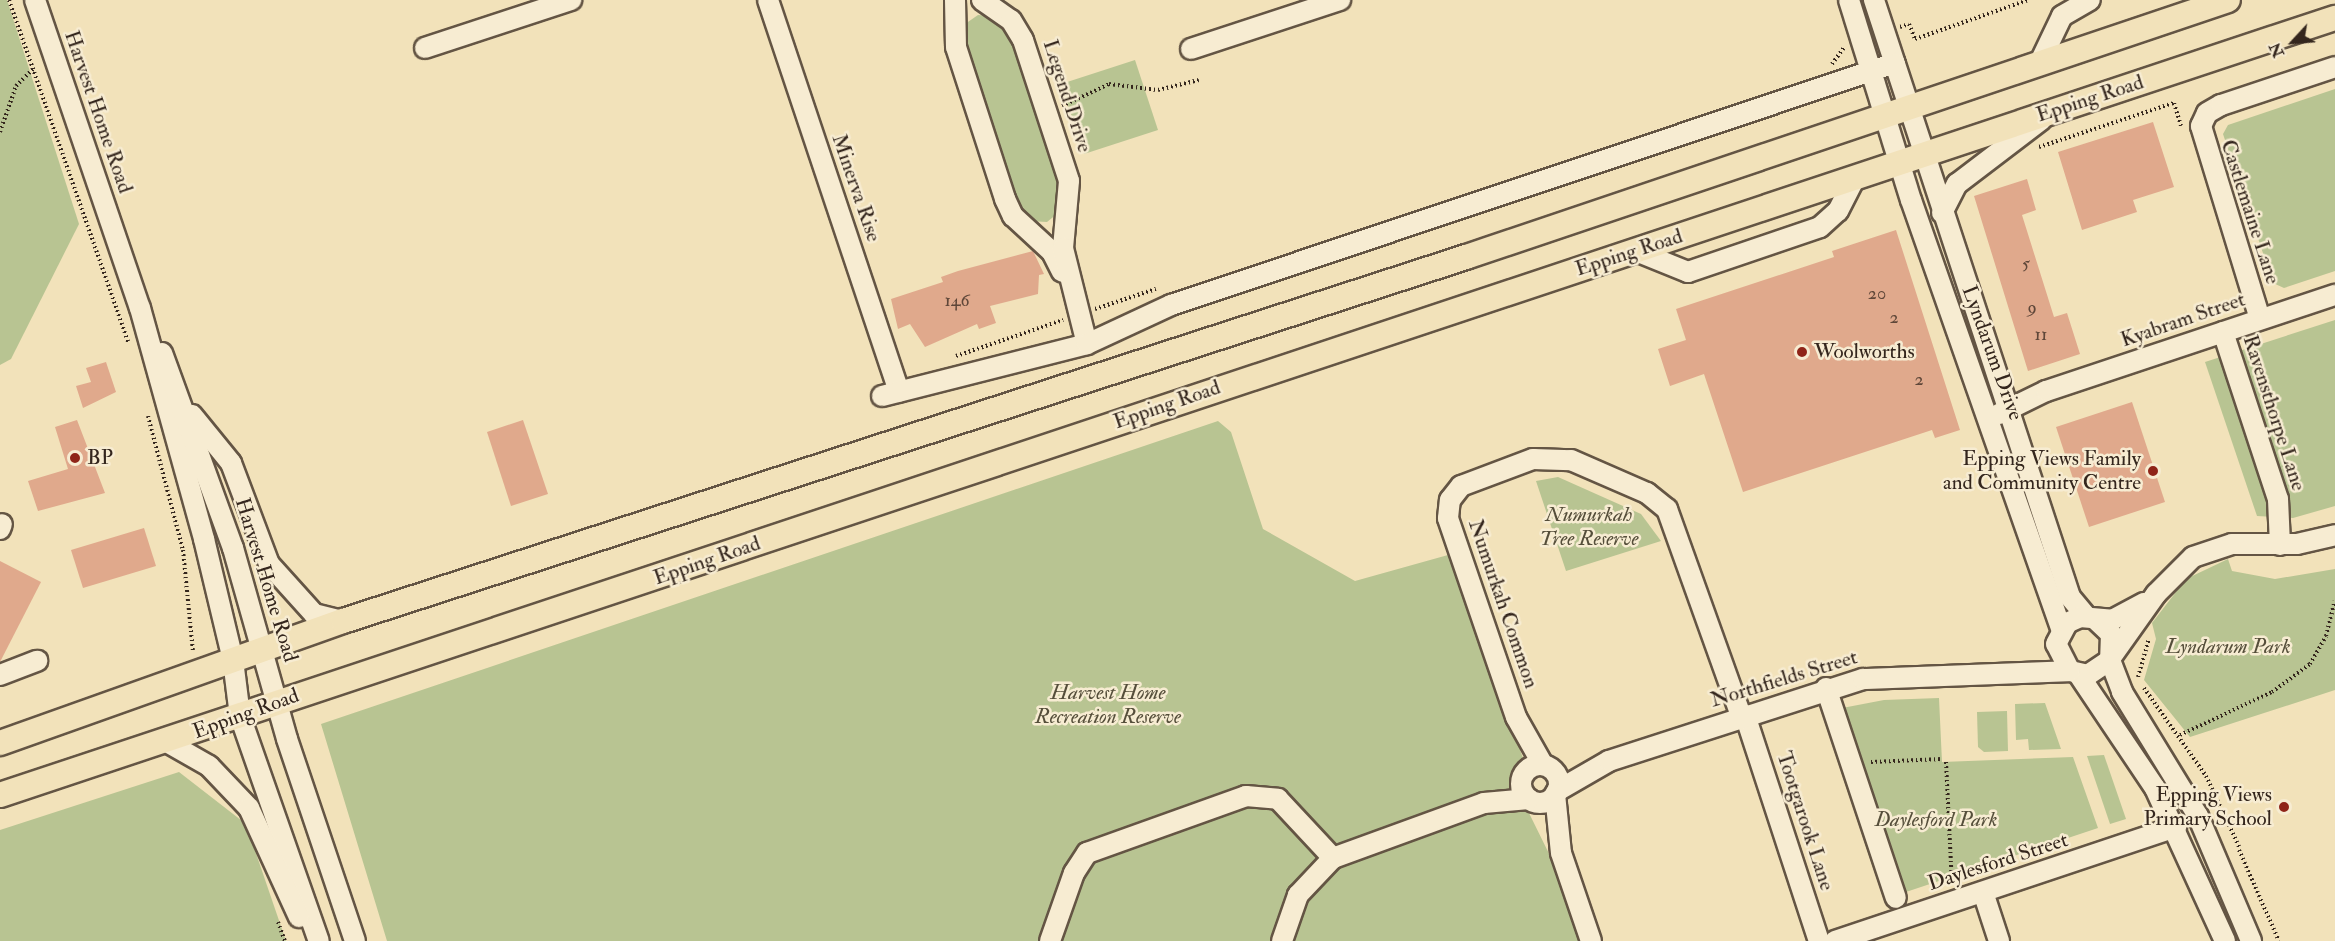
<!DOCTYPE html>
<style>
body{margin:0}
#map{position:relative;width:2335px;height:941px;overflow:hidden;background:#f2e2ba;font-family:"IM FELL Double Pica",serif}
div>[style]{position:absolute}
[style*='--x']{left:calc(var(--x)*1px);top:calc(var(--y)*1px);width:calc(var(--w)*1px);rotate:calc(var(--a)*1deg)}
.green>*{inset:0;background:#b8c492}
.building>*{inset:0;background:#e0a98c}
.path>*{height:4px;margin-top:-2px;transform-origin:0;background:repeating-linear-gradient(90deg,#34261d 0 1.5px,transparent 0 4.5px)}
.roads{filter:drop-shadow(2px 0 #645544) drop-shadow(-2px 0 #645544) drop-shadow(0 2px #645544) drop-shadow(0 -2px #645544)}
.minor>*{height:20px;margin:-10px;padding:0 10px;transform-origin:10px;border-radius:10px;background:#f7ecd2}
.minor>.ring{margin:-10px;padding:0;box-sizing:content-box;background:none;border:20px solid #f7ecd2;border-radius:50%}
.major>*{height:24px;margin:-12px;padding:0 12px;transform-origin:12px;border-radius:12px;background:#f2e2ba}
.dots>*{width:16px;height:16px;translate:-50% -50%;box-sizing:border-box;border:3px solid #f7ecd2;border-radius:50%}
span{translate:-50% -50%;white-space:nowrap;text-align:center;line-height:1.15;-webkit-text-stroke:5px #f7ecd2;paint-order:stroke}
.number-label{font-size:18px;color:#5f4739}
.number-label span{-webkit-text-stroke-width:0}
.street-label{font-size:21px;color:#34261d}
.poi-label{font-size:21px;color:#34261d}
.left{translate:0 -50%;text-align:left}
.right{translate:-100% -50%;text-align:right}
.park-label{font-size:21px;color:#554e3a;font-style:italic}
.north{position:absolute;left:2263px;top:12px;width:60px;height:60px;-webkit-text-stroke:4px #f7ecd2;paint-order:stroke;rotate:244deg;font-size:16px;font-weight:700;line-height:24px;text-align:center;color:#34261d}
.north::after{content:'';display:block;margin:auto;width:21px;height:27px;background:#34261d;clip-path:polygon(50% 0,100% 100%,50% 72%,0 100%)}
</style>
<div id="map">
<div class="green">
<div style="clip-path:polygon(0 0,7px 0,79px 224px,11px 359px,0 365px)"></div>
<div style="clip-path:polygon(978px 15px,995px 16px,1013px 37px,1063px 185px,1063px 209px,1047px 222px,1029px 221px,1020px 214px,964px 51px,965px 24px)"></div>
<div style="clip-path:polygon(1135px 60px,1158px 130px,1084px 154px,1061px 84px)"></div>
<div style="clip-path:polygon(2335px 89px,2335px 271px,2284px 288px,2273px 283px,2223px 134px,2228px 125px)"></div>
<div style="clip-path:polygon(2335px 320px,2335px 506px,2293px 518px,2257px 516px,2205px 362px)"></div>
<div style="clip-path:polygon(1218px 421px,1231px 432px,1263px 529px,1355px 581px,1448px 555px,1526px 766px,1518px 779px,1528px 811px,1592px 941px,387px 941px,321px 724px)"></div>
<div style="clip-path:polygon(1558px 477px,1641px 514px,1661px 541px,1566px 571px,1536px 481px)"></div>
<div style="clip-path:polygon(2228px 559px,2232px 571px,2275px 579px,2335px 569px,2335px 690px,2190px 737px,2144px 680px,2156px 639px,2152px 623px,2186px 579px)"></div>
<div style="clip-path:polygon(1939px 698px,1942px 762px,2073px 757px,2098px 828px,1897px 895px,1837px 709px,1884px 700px)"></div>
<div style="clip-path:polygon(2045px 703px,2061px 749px,2029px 750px,2028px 739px,2016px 740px,2015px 704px)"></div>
<div style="clip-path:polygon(2007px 711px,2008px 751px,1984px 752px,1978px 747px,1977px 712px)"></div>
<div style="clip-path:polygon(2104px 755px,2126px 819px,2110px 824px,2087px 756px)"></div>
<div style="clip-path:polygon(179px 772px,246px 824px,286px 941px,0 941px,0 830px)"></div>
</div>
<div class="building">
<div style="clip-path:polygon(2153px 122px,2174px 187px,2133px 200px,2137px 212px,2082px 230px,2058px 152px)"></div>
<div style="clip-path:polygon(2027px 179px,2036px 210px,2022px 215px,2054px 317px,2067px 313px,2080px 354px,2028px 371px,1974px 196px)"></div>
<div style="clip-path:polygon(1896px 230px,1960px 430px,1935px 438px,1932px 430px,1743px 492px,1704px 374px,1670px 386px,1658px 349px,1686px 340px,1676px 309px,1834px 257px,1832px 251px)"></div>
<div style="clip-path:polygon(1033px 251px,1044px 274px,1039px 275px,1038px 294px,990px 306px,996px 323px,979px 329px,977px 324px,925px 347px,910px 324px,898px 329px,891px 299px,943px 282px,941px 277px,958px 271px)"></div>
<div style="clip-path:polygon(106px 362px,116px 392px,83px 408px,76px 386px,91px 382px,86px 368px)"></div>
<div style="clip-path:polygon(2132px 402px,2165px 502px,2089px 527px,2056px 427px)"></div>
<div style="clip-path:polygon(77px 420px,105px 493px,38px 511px,28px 481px,68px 469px,55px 427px)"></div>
<div style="clip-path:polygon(523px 420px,548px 494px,511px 506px,487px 432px)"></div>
<div style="clip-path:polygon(144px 528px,156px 566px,83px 588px,71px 550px)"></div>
<div style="clip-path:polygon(0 561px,41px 582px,0 662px)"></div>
</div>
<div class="path">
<div style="--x:9;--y:0;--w:362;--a:70.8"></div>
<div style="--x:1900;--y:27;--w:9;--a:-18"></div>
<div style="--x:1909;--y:24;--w:16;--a:68"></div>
<div style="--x:1915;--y:39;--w:120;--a:-19"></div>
<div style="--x:1832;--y:64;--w:22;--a:-54"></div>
<div style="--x:1062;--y:106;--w:52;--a:-25.1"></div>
<div style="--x:1109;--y:84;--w:49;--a:7"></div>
<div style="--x:1158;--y:90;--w:42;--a:-13.7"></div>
<div style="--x:0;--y:132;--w:49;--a:-70.8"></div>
<div style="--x:16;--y:86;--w:24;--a:-45"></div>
<div style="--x:2039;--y:147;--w:142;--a:-18.1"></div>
<div style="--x:2174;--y:103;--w:24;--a:73"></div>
<div style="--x:1095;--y:309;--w:64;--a:-18.2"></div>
<div style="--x:956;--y:356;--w:113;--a:-18.6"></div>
<div style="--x:148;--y:416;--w:138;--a:75.4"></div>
<div style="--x:183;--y:550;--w:102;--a:84.4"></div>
<div style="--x:2138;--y:677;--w:40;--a:-74"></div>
<div style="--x:2144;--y:688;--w:108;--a:54.8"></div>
<div style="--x:2206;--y:776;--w:81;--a:65"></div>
<div style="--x:2180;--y:735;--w:102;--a:-25.1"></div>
<div style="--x:2272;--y:692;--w:47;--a:-36.4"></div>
<div style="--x:2310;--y:664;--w:32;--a:-60"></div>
<div style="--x:2326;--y:636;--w:36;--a:-76"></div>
<div style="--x:1871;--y:762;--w:71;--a:-2.4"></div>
<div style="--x:1946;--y:762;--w:122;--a:87.2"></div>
<div style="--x:2239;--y:850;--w:99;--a:66.3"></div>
<div style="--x:278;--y:922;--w:20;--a:70"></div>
</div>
<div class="roads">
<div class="minor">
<div style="--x:35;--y:0;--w:325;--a:71.2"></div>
<div style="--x:140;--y:308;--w:240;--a:74.5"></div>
<div style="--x:204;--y:539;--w:124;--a:76.5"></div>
<div style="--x:233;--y:660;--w:56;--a:82.9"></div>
<div style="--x:240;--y:716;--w:238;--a:70.7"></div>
<div style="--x:768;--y:0;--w:413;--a:71.5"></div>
<div style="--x:955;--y:0;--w:47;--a:88.8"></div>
<div style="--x:956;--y:47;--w:160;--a:72.1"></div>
<div style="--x:1005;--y:199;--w:19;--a:65"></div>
<div style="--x:1013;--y:216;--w:53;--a:42.7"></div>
<div style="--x:1052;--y:252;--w:22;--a:63"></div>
<div style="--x:982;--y:0;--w:35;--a:35"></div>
<div style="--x:1011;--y:20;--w:23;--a:59"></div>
<div style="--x:1023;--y:40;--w:148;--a:71.9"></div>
<div style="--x:1069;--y:181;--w:67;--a:95.1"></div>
<div style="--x:1063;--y:248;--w:99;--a:76"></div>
<div style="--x:1849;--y:0;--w:209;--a:72.8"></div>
<div style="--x:1911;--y:200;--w:454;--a:70.7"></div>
<div style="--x:1874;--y:0;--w:628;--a:71.82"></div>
<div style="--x:2070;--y:597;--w:26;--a:50"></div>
<div style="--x:425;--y:48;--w:154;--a:-18.2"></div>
<div style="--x:1191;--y:49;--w:157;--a:-18.2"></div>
<div style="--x:2039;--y:64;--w:53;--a:-64.4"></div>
<div style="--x:2062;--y:16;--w:32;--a:-30"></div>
<div style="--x:1942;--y:213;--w:33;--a:-63"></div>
<div style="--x:1957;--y:184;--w:106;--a:-37.3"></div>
<div style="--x:1636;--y:251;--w:56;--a:22"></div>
<div style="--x:1688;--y:272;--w:139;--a:-18.8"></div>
<div style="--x:1820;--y:227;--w:24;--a:-42"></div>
<div style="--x:1838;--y:211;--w:36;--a:-63"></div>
<div style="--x:2260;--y:319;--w:202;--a:-107"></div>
<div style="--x:2201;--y:126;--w:14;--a:-65"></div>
<div style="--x:2207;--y:113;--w:16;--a:-30"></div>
<div style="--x:2221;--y:105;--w:120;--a:-18.4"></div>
<div style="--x:2223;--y:332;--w:176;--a:71.8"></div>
<div style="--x:2278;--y:499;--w:46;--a:87.5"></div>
<div style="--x:162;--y:353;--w:208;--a:70"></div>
<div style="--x:233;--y:548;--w:198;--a:74.2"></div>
<div style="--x:287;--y:739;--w:213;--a:71.4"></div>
<div style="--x:882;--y:396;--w:211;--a:-14.2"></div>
<div style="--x:1087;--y:344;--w:93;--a:-24.9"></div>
<div style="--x:1171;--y:305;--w:763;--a:-18.48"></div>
<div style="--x:1999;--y:414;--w:52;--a:-26.1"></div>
<div style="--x:2046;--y:391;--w:305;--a:-18.4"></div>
<div style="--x:192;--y:415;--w:62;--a:50.9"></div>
<div style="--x:231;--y:463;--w:108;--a:69.4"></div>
<div style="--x:269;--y:564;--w:67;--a:48"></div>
<div style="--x:314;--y:614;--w:30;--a:14"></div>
<div style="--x:0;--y:529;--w:5;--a:-68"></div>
<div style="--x:2096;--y:620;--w:21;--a:43"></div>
<div style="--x:2111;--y:634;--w:26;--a:92"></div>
<div style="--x:2110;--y:660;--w:27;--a:146"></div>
<div style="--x:2088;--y:675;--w:18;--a:-167"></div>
<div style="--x:2070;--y:671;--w:30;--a:-117"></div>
<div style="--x:2056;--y:644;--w:24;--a:-62"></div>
<div style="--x:2067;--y:623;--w:14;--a:-25"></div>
<div style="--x:2080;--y:617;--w:32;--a:5"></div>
<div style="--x:2112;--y:620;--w:36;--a:-28"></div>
<div style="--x:2112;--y:656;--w:76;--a:-54.6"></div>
<div style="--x:2156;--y:594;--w:52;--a:-45"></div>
<div style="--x:2193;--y:557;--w:41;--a:-18.4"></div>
<div style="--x:2232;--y:544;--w:65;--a:0"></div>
<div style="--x:2297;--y:544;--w:39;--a:-13"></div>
<div style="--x:2110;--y:660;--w:34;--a:69"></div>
<div style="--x:2122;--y:692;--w:145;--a:58.5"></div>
<div style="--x:2198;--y:816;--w:136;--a:67"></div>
<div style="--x:0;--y:675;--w:40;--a:-21"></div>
<div style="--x:2079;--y:675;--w:136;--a:56.1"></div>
<div style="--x:2155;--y:788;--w:168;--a:65.4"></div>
<div style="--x:1826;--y:688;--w:221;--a:71.6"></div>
<div style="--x:1745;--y:715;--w:238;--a:71.9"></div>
<div style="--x:167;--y:742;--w:48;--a:29.7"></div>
<div style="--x:209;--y:766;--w:58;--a:46.4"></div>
<div style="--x:249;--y:808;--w:120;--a:65.4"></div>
<div style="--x:1543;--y:765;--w:55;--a:-119.4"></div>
<div style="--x:1516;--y:717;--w:210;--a:-108.9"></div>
<div style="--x:1448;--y:518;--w:18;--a:-84"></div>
<div style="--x:1450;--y:500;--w:18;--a:-52"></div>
<div style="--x:1461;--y:486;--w:77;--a:-20.6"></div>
<div style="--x:1533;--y:459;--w:38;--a:2"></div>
<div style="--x:1571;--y:460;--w:83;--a:23.5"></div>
<div style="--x:1647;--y:493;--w:26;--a:39"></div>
<div style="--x:1667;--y:509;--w:220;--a:70.3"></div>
<div class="ring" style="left:1521px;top:765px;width:18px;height:18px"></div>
<div style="--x:1557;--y:791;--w:60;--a:-30"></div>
<div style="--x:1609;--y:761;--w:267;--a:-17.9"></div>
<div style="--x:1863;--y:679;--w:207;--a:-2.2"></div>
<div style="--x:1555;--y:794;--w:59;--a:84.2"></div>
<div style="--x:1561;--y:853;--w:93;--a:71.2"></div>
<div style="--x:1983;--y:892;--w:52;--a:71.9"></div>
<div style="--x:1050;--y:941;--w:72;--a:-70.6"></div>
<div style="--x:1074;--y:873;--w:24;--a:-57"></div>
<div style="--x:1087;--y:853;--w:169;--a:-19.7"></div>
<div style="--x:1246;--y:796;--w:32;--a:5"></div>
<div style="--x:1278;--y:799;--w:81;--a:47"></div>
<div style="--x:1282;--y:941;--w:49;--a:-70.8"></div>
<div style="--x:1298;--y:895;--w:51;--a:-46.6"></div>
<div style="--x:1333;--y:858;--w:161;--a:-20"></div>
<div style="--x:1484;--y:803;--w:45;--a:-5.1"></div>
<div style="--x:1835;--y:941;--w:360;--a:-18.5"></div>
</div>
<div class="major">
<div style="--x:0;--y:743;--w:364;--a:-19.6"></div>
<div style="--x:343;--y:621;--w:1181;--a:-17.96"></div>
<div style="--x:1466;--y:257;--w:804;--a:-18.64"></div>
<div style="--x:0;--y:795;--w:2461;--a:-18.41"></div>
</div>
</div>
<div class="dots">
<div style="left:1802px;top:352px;background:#8f2418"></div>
<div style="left:75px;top:458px;background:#8f2418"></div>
<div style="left:2153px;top:471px;background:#8f2418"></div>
<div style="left:2284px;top:807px;background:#8f2418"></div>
</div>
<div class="number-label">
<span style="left:2026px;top:264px">5</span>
<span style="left:1877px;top:294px">20</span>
<span style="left:957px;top:301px">146</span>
<span style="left:2032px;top:308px">9</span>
<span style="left:1894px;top:318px">2</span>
<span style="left:2041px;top:335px">11</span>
<span style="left:1919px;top:380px">2</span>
</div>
<div class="street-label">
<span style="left:1067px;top:96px;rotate:72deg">Legend Drive</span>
<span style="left:2090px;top:99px;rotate:-18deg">Epping Road</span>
<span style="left:98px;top:112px;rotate:71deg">Harvest Home Road</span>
<span style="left:856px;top:188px;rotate:71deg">Minerva Rise</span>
<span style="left:2250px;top:212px;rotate:72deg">Castlemaine Lane</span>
<span style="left:1629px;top:253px;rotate:-18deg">Epping Road</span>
<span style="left:2183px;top:320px;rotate:-19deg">Kyabram Street</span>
<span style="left:1992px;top:353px;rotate:70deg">Lyndarum Drive</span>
<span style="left:1167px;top:405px;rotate:-19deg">Epping Road</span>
<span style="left:2274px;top:413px;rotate:72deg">Ravensthorpe Lane</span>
<span style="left:707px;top:561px;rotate:-19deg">Epping Road</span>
<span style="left:266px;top:580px;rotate:73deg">Harvest Home Road</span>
<span style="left:1503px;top:604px;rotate:71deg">Numurkah Common</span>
<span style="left:1784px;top:679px;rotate:-17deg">Northfields Street</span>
<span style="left:246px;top:714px;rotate:-20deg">Epping Road</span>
<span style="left:1805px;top:821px;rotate:72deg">Tootgarook Lane</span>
<span style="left:1998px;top:862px;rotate:-18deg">Daylesford Street</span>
</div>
<div class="poi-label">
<span class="left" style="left:1814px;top:352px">Woolworths</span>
<span class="left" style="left:87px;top:458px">BP</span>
<span class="right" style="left:2141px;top:471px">Epping Views Family<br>and Community Centre</span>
<span class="right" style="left:2272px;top:807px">Epping Views<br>Primary School</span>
</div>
<div class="park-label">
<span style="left:1589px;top:527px">Numurkah<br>Tree Reserve</span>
<span style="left:2228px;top:647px">Lyndarum Park</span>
<span style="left:1108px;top:705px">Harvest Home<br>Recreation Reserve</span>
<span style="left:1936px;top:820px">Daylesford Park</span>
</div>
<div class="north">N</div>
</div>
